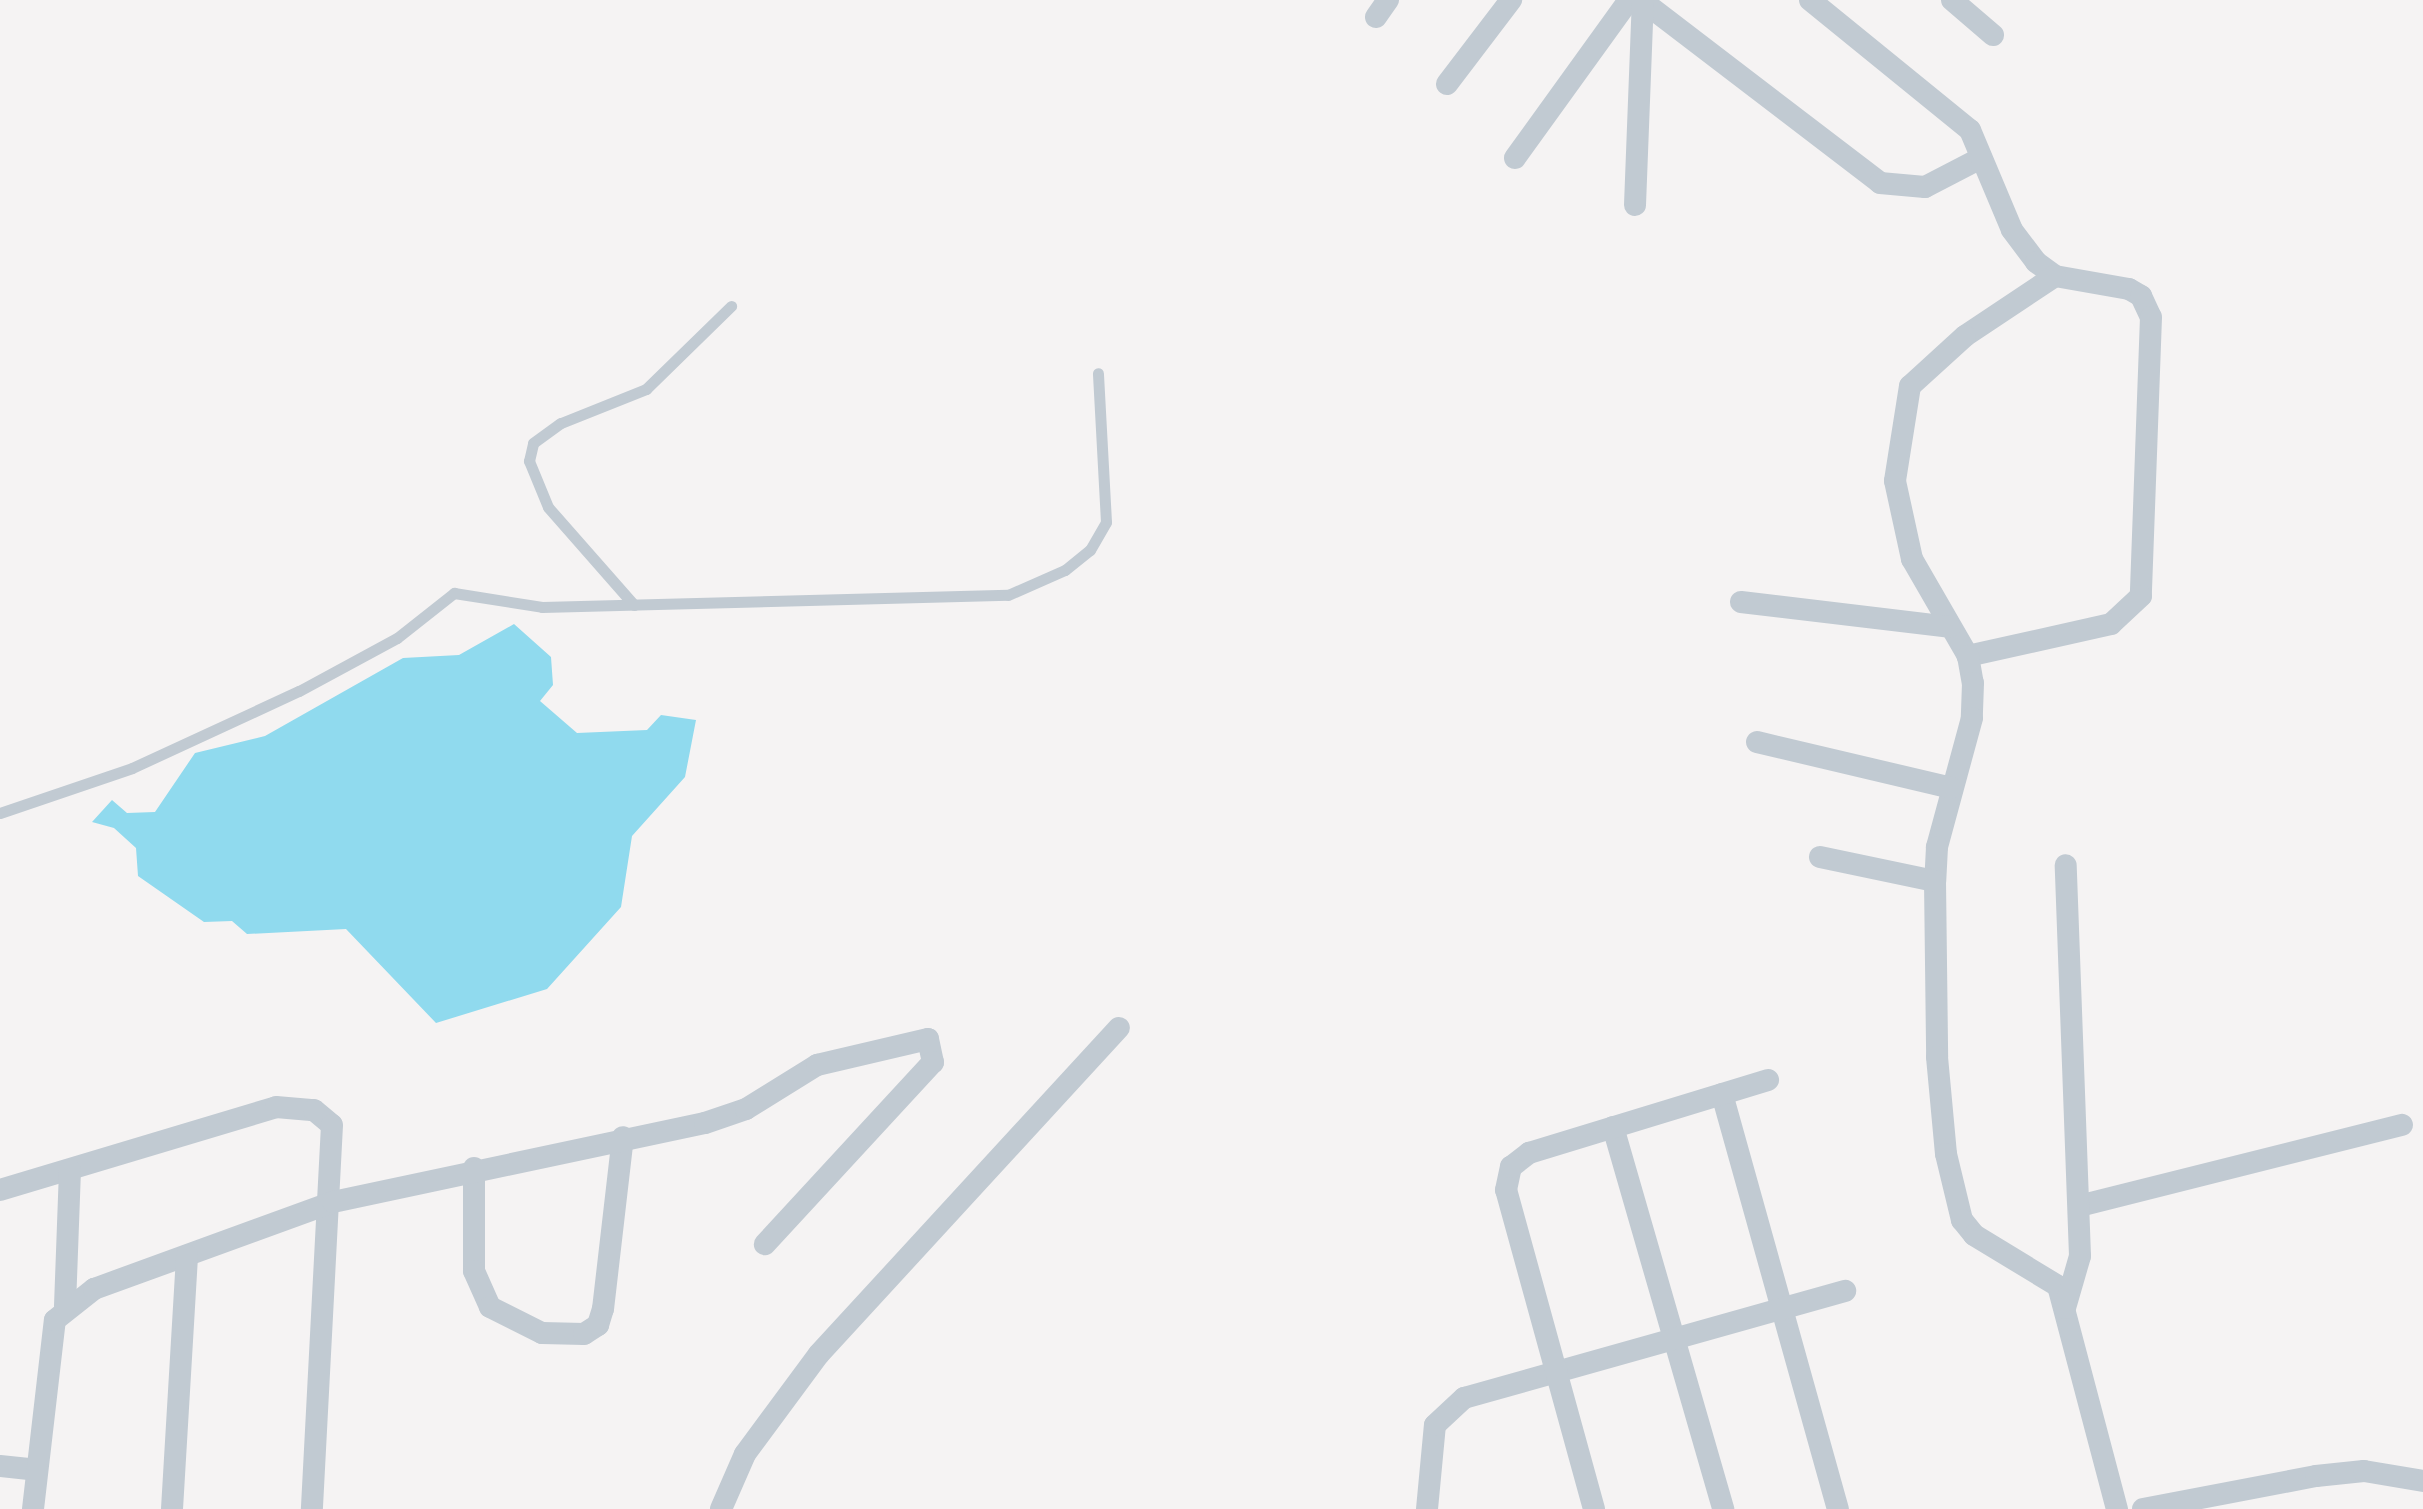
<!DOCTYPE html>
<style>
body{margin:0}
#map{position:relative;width:2423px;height:1509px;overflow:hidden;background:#f5f3f3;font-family:"DM Sans",sans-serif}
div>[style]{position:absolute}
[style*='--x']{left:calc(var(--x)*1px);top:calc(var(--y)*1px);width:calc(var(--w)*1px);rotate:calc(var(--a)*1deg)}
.water>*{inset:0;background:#90daee}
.service>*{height:11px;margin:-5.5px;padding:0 5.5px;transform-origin:5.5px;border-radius:5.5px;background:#c1cad2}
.minor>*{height:22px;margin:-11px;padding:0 11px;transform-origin:11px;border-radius:11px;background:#c1cad2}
span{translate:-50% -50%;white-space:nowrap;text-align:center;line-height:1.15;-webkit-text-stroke:8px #fff;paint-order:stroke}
</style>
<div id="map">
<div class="water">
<div style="clip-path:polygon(514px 624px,551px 657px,553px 685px,540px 701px,577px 733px,647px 730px,661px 715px,696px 720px,685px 777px,632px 836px,621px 907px,547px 989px,436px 1023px,346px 929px,247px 934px,232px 921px,204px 922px,138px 876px,136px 848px,114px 828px,92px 822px,112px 800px,127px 813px,155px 812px,195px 753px,265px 736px,403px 658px,459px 655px)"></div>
</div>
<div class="service">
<div style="--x:634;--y:605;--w:130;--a:-131.3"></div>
<div style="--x:548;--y:507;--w:50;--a:-112.4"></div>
<div style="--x:529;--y:461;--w:18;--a:-77"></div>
<div style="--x:533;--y:443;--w:34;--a:-36"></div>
<div style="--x:561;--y:423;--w:92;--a:-21.8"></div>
<div style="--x:646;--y:389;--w:119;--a:-44.3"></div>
<div style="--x:0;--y:813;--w:139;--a:-18.8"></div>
<div style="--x:132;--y:768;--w:184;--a:-24.8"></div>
<div style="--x:299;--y:691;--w:111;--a:-28.4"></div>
<div style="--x:397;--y:638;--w:73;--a:-38.3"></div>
<div style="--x:454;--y:593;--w:89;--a:9"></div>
<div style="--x:542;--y:607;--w:466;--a:-1.5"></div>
<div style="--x:1008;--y:595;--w:62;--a:-23.7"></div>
<div style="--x:1065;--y:570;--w:32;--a:-39"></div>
<div style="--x:1090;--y:550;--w:32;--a:-60"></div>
<div style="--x:1106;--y:522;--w:149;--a:-93.1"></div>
</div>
<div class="minor">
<div style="--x:1641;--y:0;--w:301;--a:37.4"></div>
<div style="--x:1880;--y:183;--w:45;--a:5.1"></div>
<div style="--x:1925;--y:187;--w:63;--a:-27.4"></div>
<div style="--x:1810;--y:0;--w:206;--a:39.1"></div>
<div style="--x:1970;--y:130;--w:108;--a:67.2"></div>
<div style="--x:2012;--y:230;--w:40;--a:53"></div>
<div style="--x:2036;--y:262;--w:24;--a:36"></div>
<div style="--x:2055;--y:276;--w:75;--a:10"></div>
<div style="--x:2129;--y:289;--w:14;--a:30"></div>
<div style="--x:2141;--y:296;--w:23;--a:65"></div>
<div style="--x:2151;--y:317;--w:279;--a:92.1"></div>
<div style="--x:2141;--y:596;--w:41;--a:137"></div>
<div style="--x:2111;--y:624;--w:147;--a:167.4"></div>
<div style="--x:1952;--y:0;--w:54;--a:40.5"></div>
<div style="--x:1376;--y:17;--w:21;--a:-55"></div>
<div style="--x:1447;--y:84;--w:106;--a:-52.7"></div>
<div style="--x:1515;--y:158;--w:195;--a:-54.2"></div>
<div style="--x:1635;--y:205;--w:205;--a:-87.8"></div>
<div style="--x:2055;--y:276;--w:108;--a:146.3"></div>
<div style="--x:1965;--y:336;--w:74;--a:137.7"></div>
<div style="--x:1910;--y:386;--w:96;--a:99"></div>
<div style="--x:1895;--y:481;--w:80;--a:77.7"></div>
<div style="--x:1912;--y:559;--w:112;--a:60"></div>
<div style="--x:1968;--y:656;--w:27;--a:80"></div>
<div style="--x:1973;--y:683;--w:35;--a:92"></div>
<div style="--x:1972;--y:718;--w:134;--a:105.2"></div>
<div style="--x:1937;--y:847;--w:34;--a:93"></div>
<div style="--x:1935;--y:881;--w:176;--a:89.3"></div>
<div style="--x:1937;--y:1057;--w:97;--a:84.7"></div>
<div style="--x:1946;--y:1154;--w:68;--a:76.4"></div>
<div style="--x:1962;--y:1220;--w:19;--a:51"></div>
<div style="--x:1974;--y:1235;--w:98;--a:31.3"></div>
<div style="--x:2058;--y:1286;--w:231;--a:75.2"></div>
<div style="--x:1741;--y:602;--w:210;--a:6.8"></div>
<div style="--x:1757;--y:742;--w:199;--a:13.3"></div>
<div style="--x:1820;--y:857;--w:117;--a:11.8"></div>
<div style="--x:1722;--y:1094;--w:431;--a:74.4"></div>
<div style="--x:1613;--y:1127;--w:398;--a:73.9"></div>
<div style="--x:474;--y:1168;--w:103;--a:90"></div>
<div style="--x:474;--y:1271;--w:39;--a:66"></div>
<div style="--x:490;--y:1307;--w:58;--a:26.6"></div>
<div style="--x:542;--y:1333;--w:42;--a:1.4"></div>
<div style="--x:584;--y:1334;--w:17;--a:-33"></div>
<div style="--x:598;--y:1325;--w:17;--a:-73"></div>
<div style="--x:603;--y:1309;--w:173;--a:-83.4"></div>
<div style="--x:0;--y:1190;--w:288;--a:-16.7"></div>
<div style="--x:276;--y:1107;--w:38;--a:5"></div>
<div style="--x:314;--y:1110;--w:23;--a:40"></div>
<div style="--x:332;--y:1125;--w:385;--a:93"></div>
<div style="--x:2079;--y:1206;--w:333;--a:-14.1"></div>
<div style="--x:65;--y:1306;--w:136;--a:-87.9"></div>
<div style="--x:2065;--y:1308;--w:54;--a:-73.9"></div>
<div style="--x:2080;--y:1256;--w:391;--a:-92.1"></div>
<div style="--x:0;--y:1466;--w:36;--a:6"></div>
<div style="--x:33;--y:1509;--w:190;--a:-83.4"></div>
<div style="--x:55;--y:1320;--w:50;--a:-38.5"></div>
<div style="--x:94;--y:1289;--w:254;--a:-20"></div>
<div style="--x:333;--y:1202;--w:380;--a:-12"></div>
<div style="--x:705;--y:1123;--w:43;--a:-18.9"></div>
<div style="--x:746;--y:1109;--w:84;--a:-31.8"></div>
<div style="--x:817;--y:1065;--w:114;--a:-13.2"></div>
<div style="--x:928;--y:1039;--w:24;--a:78"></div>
<div style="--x:933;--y:1062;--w:248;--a:132.7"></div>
<div style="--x:172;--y:1509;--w:254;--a:-86.6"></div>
<div style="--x:721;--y:1509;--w:60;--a:-66.4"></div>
<div style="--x:745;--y:1454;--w:124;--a:-53.5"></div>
<div style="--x:819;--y:1354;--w:443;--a:-47.4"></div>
<div style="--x:1427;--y:1509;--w:84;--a:-84.6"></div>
<div style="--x:1435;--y:1425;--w:40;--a:-43"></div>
<div style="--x:1464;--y:1398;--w:396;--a:-15.7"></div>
<div style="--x:1594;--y:1509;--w:331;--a:-105.4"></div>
<div style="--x:1506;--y:1190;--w:24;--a:-78"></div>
<div style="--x:1511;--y:1167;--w:23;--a:-38"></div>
<div style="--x:1529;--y:1153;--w:250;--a:-17"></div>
<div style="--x:2143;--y:1509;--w:176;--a:-10.8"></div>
<div style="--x:2316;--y:1476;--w:48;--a:-5.9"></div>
<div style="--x:2364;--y:1471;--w:60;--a:9.6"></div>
</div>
</div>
